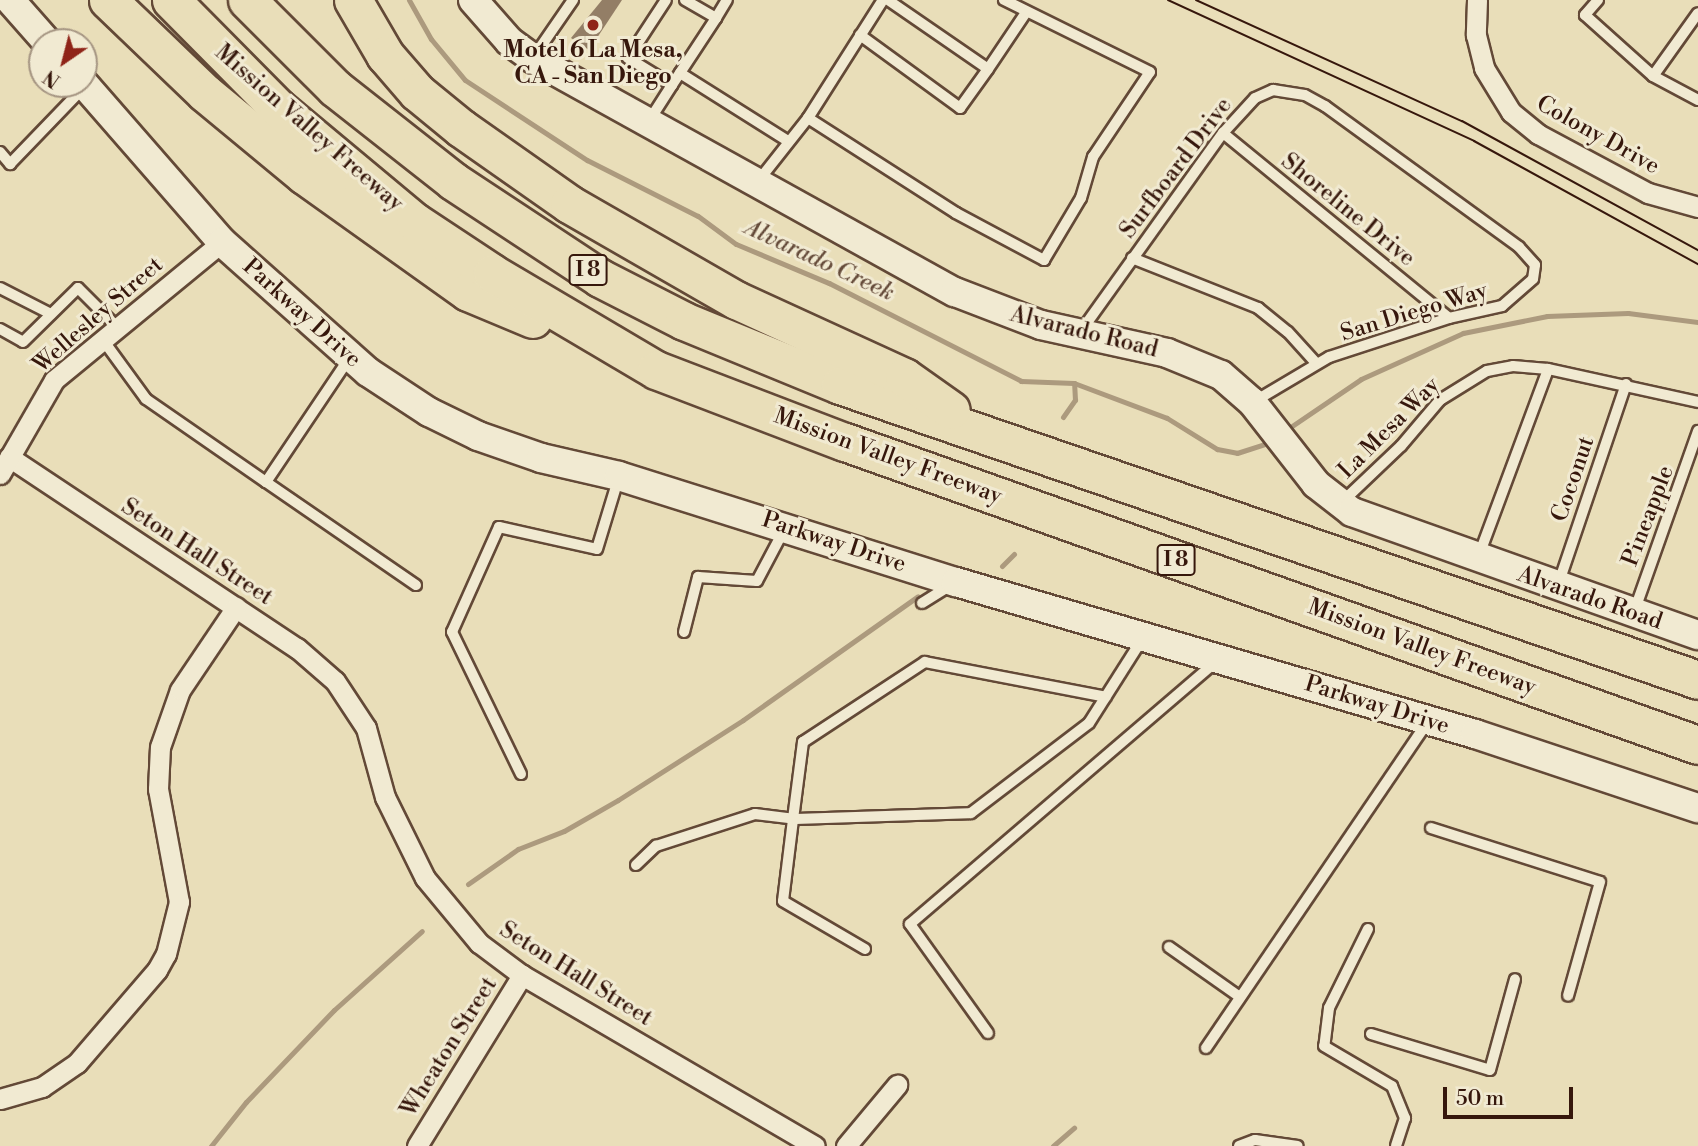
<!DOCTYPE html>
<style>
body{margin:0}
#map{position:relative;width:1698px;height:1146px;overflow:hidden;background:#e9deb9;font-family:"Libre Bodoni",serif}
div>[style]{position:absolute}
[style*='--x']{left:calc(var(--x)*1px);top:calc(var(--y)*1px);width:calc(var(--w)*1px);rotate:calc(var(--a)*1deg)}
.stream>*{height:5px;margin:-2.5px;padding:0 2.5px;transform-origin:2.5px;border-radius:2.5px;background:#ac9a7e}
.building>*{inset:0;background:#937e66}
.roads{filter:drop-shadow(2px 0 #634937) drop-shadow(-2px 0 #634937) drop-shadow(0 2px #634937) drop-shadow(0 -2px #634937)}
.lane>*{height:10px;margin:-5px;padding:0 5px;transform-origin:5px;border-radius:5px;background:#f1ead2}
.street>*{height:19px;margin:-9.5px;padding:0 9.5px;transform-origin:9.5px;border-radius:9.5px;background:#f1ead2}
.secondary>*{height:28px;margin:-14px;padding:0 14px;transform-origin:14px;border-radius:14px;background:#f1ead2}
.highway>*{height:37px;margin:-18.5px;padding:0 18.5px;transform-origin:18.5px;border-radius:18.5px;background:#e9deb9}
.tram>*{height:2px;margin:-1px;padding:0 1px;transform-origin:1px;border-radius:1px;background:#36170c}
.dots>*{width:19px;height:19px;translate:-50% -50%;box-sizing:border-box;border:4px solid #f1ead2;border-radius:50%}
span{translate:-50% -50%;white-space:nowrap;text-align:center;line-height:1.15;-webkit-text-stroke:6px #f1ead2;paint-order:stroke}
.shield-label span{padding:2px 5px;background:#f1ead2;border:2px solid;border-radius:5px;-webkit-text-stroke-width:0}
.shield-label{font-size:21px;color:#36170c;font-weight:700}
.poi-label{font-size:23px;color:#36170c;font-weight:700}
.street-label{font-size:23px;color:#36170c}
.water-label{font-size:24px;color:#654b3a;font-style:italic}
.north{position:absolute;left:28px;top:28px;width:70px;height:70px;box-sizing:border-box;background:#f1ead2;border:2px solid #a69683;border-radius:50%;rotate:215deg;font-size:19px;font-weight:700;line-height:28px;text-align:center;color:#36170c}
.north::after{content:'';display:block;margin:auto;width:24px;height:32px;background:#8f2418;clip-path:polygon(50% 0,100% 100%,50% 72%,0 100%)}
.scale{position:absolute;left:1443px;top:1087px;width:130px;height:32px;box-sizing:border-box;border:4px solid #36170c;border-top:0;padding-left:9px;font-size:21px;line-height:24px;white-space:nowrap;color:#36170c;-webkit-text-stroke:5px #f1ead2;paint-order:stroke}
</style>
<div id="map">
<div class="stream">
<div style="--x:409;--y:0;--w:45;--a:60.6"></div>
<div style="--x:431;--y:39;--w:53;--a:50.3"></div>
<div style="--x:465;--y:80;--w:146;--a:33.3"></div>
<div style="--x:587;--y:160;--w:124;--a:26.8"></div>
<div style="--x:698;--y:216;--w:47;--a:36.4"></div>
<div style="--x:736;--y:244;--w:101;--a:22.8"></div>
<div style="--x:829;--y:283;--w:216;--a:27"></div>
<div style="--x:1021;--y:381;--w:53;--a:2.2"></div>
<div style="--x:1074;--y:383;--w:99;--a:20.6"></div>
<div style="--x:1167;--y:418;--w:59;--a:31.8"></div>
<div style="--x:1217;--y:449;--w:20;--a:11"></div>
<div style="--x:1237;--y:453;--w:33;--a:-18"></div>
<div style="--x:1063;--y:417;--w:21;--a:-55"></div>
<div style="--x:1075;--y:400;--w:17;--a:-93"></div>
<div style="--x:1289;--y:428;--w:87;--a:-34.2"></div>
<div style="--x:1361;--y:379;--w:112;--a:-24.3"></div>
<div style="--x:1463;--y:333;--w:86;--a:-11.4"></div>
<div style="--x:1547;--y:316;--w:81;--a:-2.1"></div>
<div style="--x:1628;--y:313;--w:71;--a:7.3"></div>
<div style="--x:1002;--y:566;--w:17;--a:-45"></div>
<div style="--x:468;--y:884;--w:61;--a:-35"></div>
<div style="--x:518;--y:849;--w:49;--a:-21.4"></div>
<div style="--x:564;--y:831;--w:62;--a:-29.9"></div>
<div style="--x:618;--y:800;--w:148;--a:-32.6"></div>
<div style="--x:743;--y:720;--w:214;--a:-35.3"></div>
<div style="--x:211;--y:1146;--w:56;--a:-51.5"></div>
<div style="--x:246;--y:1102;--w:127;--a:-46.3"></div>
<div style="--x:334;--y:1010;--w:118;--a:-41.9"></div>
<div style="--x:1053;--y:1146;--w:28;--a:-41"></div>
</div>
<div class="building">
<div style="clip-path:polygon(602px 0,622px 0,589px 50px,571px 38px)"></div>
</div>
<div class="roads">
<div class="lane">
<div style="--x:685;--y:0;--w:36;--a:30"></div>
<div style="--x:716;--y:18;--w:21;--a:-59"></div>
<div style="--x:888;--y:0;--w:121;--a:34.6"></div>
<div style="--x:988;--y:69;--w:66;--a:-56.1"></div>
<div style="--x:1598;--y:0;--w:20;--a:131"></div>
<div style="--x:1585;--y:15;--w:91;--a:41.9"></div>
<div style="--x:1653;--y:76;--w:51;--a:28.1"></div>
<div style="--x:860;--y:35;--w:124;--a:36.1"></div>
<div style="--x:960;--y:108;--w:48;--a:-54.3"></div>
<div style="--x:535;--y:55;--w:67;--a:-55.4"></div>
<div style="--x:680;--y:73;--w:128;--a:32.2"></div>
<div style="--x:1653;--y:76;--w:77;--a:-54.5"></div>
<div style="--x:672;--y:85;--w:80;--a:-56.7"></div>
<div style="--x:808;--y:118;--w:140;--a:-57.6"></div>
<div style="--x:649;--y:121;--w:43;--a:-57.4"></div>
<div style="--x:672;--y:85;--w:52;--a:-148.5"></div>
<div style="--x:628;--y:58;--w:69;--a:-56.8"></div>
<div style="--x:1223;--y:133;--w:292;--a:39.3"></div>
<div style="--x:0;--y:152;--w:16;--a:50"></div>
<div style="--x:10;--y:164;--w:108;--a:-46.1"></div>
<div style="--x:759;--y:180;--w:79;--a:-51.7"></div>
<div style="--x:808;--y:118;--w:176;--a:32.7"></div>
<div style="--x:956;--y:213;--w:100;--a:28.1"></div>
<div style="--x:1044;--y:260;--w:72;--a:-59.2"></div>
<div style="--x:1081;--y:198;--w:43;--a:-73.7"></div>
<div style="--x:1093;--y:157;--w:102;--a:-56.2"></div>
<div style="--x:1150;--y:72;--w:163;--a:-153.7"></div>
<div style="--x:1132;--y:258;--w:136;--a:21.6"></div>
<div style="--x:1258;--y:308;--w:38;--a:39"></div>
<div style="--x:1288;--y:332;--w:42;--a:47.9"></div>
<div style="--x:0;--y:288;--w:57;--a:27"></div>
<div style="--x:0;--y:329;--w:26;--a:29"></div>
<div style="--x:23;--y:342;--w:77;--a:-44.5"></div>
<div style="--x:78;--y:288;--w:57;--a:45"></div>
<div style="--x:1081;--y:331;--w:244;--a:-54.4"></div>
<div style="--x:1223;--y:133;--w:47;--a:-47.6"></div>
<div style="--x:1255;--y:98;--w:20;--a:-24"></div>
<div style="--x:1273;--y:90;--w:32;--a:9"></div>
<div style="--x:1305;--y:95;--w:23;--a:29"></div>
<div style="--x:1325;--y:106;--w:240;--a:36"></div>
<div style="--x:1519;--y:247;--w:24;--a:48"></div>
<div style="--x:1535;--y:265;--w:14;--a:98"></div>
<div style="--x:1533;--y:279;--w:41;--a:138.9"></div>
<div style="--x:1502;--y:306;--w:54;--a:167.2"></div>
<div style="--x:1449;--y:318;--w:126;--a:162"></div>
<div style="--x:1329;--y:357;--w:86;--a:149.3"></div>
<div style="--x:103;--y:340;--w:73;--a:53.9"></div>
<div style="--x:146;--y:399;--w:146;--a:34.7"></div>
<div style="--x:348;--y:360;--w:147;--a:123.9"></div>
<div style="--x:266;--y:482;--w:182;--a:34.5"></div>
<div style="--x:1342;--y:502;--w:81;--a:-43.5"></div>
<div style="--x:1401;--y:446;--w:60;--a:-49.7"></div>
<div style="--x:1440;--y:400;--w:55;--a:-31.7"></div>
<div style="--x:1487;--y:371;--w:26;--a:-11"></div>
<div style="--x:1513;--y:366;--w:35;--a:5"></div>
<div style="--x:1548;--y:369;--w:154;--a:12.4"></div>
<div style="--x:1479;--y:555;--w:198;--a:-69.6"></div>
<div style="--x:1559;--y:582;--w:209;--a:-71.3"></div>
<div style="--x:922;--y:603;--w:32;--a:-32"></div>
<div style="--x:1635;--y:609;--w:189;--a:-70.5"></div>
<div style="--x:684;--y:632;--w:57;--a:-75.7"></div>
<div style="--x:698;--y:577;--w:59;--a:3.9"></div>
<div style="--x:757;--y:581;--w:58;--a:-62.1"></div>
<div style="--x:521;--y:774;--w:158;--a:-115.9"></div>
<div style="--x:452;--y:632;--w:115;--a:-65.9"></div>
<div style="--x:499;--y:527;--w:100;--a:12.7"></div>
<div style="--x:597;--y:549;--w:72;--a:-73.1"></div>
<div style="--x:1431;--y:828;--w:177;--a:17.7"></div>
<div style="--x:1600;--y:882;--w:118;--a:105.7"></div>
<div style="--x:636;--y:865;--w:28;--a:-44"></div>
<div style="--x:656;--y:846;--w:104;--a:-17.9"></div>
<div style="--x:755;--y:814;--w:38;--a:7"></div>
<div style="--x:793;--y:819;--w:78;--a:-82.6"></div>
<div style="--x:803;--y:742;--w:146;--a:-33.3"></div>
<div style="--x:925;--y:662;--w:184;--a:10.9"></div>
<div style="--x:1368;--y:929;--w:88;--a:116.3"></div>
<div style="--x:1329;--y:1008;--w:38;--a:97"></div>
<div style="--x:1324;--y:1046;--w:79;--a:30.5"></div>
<div style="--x:1392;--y:1086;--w:35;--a:68"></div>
<div style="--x:1405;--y:1118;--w:29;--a:108"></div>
<div style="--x:1169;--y:947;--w:87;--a:35.2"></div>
<div style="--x:865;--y:949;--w:95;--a:-149.7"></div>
<div style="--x:783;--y:901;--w:83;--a:-83"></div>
<div style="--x:793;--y:819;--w:178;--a:-1.9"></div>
<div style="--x:971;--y:813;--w:148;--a:-37.3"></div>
<div style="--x:1089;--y:723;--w:101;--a:-57.6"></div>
<div style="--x:988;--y:1033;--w:134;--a:-125.6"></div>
<div style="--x:910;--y:924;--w:401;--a:-40.6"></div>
<div style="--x:1371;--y:1034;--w:124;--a:16.8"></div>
<div style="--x:1490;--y:1070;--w:94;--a:-74.6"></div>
<div style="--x:1206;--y:1048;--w:393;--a:-55.8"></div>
<div style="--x:1239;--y:1146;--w:17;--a:-21"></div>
<div style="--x:1255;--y:1140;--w:43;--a:7.9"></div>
</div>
<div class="street">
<div style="--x:1477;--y:0;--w:35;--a:92"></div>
<div style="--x:1476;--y:35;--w:34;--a:76"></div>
<div style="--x:1484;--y:68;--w:52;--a:58.5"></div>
<div style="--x:1511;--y:112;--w:35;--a:39"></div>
<div style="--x:1538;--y:134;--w:125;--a:28.2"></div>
<div style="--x:1648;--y:193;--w:52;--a:15.6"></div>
<div style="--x:9;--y:457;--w:346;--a:33.6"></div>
<div style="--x:297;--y:648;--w:50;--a:41"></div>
<div style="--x:335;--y:681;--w:56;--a:56.6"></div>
<div style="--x:366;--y:728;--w:72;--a:74.6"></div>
<div style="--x:385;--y:797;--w:90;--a:63.7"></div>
<div style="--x:425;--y:878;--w:85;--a:50.3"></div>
<div style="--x:479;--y:943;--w:54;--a:36.7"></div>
<div style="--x:522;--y:975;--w:339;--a:30.3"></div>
<div style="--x:0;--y:474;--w:108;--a:-60.1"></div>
<div style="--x:54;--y:380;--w:217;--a:-39.4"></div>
<div style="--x:0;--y:1099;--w:44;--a:-15.9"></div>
<div style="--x:42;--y:1087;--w:42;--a:-34.4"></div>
<div style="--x:77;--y:1063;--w:123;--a:-49.3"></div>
<div style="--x:157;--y:970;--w:18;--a:-61"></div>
<div style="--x:166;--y:954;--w:54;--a:-76"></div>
<div style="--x:179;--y:902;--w:115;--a:-100.5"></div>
<div style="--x:158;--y:789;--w:42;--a:-87.3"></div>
<div style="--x:160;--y:747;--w:60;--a:-70.7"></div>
<div style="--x:180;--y:690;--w:100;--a:-56"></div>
<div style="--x:417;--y:1146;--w:201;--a:-58.4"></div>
<div style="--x:846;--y:1146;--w:80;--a:-50.1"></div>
</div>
<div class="secondary">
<div style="--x:10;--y:0;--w:56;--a:48.6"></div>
<div style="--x:473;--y:0;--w:55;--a:48.7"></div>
<div style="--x:509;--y:41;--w:29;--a:36"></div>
<div style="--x:532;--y:58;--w:483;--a:29"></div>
<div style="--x:955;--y:292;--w:92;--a:21"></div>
<div style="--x:1041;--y:325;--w:129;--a:12.5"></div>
<div style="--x:1167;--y:353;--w:58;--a:22.2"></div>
<div style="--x:1221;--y:375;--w:41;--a:41.1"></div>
<div style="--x:1252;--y:402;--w:104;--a:52"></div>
<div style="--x:1316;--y:484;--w:46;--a:37.9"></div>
<div style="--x:1352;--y:512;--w:367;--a:19.6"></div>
<div style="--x:84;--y:84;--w:210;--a:48.9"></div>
<div style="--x:222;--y:242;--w:195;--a:41.7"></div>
<div style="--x:368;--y:372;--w:73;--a:33.3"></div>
<div style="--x:429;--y:412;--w:55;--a:26.1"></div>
<div style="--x:478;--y:436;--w:67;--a:19.2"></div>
<div style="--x:541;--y:458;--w:80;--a:13"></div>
<div style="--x:619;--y:476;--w:353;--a:17.5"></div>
<div style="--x:956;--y:582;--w:541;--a:16.32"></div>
<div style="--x:1475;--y:734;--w:235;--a:18.4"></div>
</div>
<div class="highway">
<div style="--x:108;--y:0;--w:134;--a:43.8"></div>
<div style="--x:205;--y:93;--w:129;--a:39.6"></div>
<div style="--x:304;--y:175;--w:201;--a:35.5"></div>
<div style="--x:468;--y:292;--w:70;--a:22.6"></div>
<div style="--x:171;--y:0;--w:152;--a:45.3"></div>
<div style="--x:278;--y:108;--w:178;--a:39.8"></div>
<div style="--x:415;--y:222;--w:92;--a:33.5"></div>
<div style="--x:492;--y:273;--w:191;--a:30.6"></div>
<div style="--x:656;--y:370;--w:202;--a:20.9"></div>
<div style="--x:845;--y:442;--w:905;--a:19.56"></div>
<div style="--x:247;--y:0;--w:124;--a:45"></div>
<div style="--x:335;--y:88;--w:150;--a:38.2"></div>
<div style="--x:453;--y:181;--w:176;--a:33.4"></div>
<div style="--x:600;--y:278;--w:94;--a:27.1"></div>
<div style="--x:684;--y:321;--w:169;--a:22.3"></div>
<div style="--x:840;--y:385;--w:907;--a:18.97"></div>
<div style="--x:353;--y:0;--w:64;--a:59.8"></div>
<div style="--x:385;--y:55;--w:49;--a:49.1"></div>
<div style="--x:417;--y:92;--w:57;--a:39.3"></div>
<div style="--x:461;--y:128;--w:132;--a:35.1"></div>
<div style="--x:569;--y:204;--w:193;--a:29.9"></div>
<div style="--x:736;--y:300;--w:185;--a:24.6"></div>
<div style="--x:904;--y:377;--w:57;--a:35.1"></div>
</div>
</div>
<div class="tram">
<div style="--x:1168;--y:0;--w:337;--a:24.7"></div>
<div style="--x:1474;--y:141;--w:256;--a:28.8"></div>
<div style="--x:1196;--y:0;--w:292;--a:24.5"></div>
<div style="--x:1462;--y:121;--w:269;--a:28.7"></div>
</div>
<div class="dots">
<div style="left:593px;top:25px;background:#8f2418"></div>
</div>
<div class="shield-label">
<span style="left:588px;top:270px">I 8</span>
<span style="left:1176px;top:560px">I 8</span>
</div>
<div class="poi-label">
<span style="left:593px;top:63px">Motel 6 La Mesa,<br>CA - San Diego</span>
</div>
<div class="street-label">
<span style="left:309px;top:128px;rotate:41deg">Mission Valley Freeway</span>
<span style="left:1598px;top:135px;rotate:29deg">Colony Drive</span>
<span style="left:1176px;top:168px;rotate:-53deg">Surfboard Drive</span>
<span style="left:1348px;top:210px;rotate:39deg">Shoreline Drive</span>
<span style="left:1414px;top:312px;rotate:-17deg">San Diego Way</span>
<span style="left:302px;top:313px;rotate:42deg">Parkway Drive</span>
<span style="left:98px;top:315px;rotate:-41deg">Wellesley Street</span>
<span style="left:1084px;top:332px;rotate:14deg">Alvarado Road</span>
<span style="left:1389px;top:428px;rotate:-45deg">La Mesa Way</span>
<span style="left:888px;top:456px;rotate:20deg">Mission Valley Freeway</span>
<span style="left:1573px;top:479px;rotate:-71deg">Coconut</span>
<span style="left:1648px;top:516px;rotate:-69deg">Pineapple</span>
<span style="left:834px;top:542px;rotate:18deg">Parkway Drive</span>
<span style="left:197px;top:552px;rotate:33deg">Seton Hall Street</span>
<span style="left:1590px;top:598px;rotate:19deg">Alvarado Road</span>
<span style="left:1422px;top:647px;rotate:20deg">Mission Valley Freeway</span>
<span style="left:1377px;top:705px;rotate:17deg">Parkway Drive</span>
<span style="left:576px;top:974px;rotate:32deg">Seton Hall Street</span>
<span style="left:449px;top:1047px;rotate:-58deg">Wheaton Street</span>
</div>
<div class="water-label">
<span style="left:819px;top:261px;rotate:25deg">Alvarado Creek</span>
</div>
<div class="north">N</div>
<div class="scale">50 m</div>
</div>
